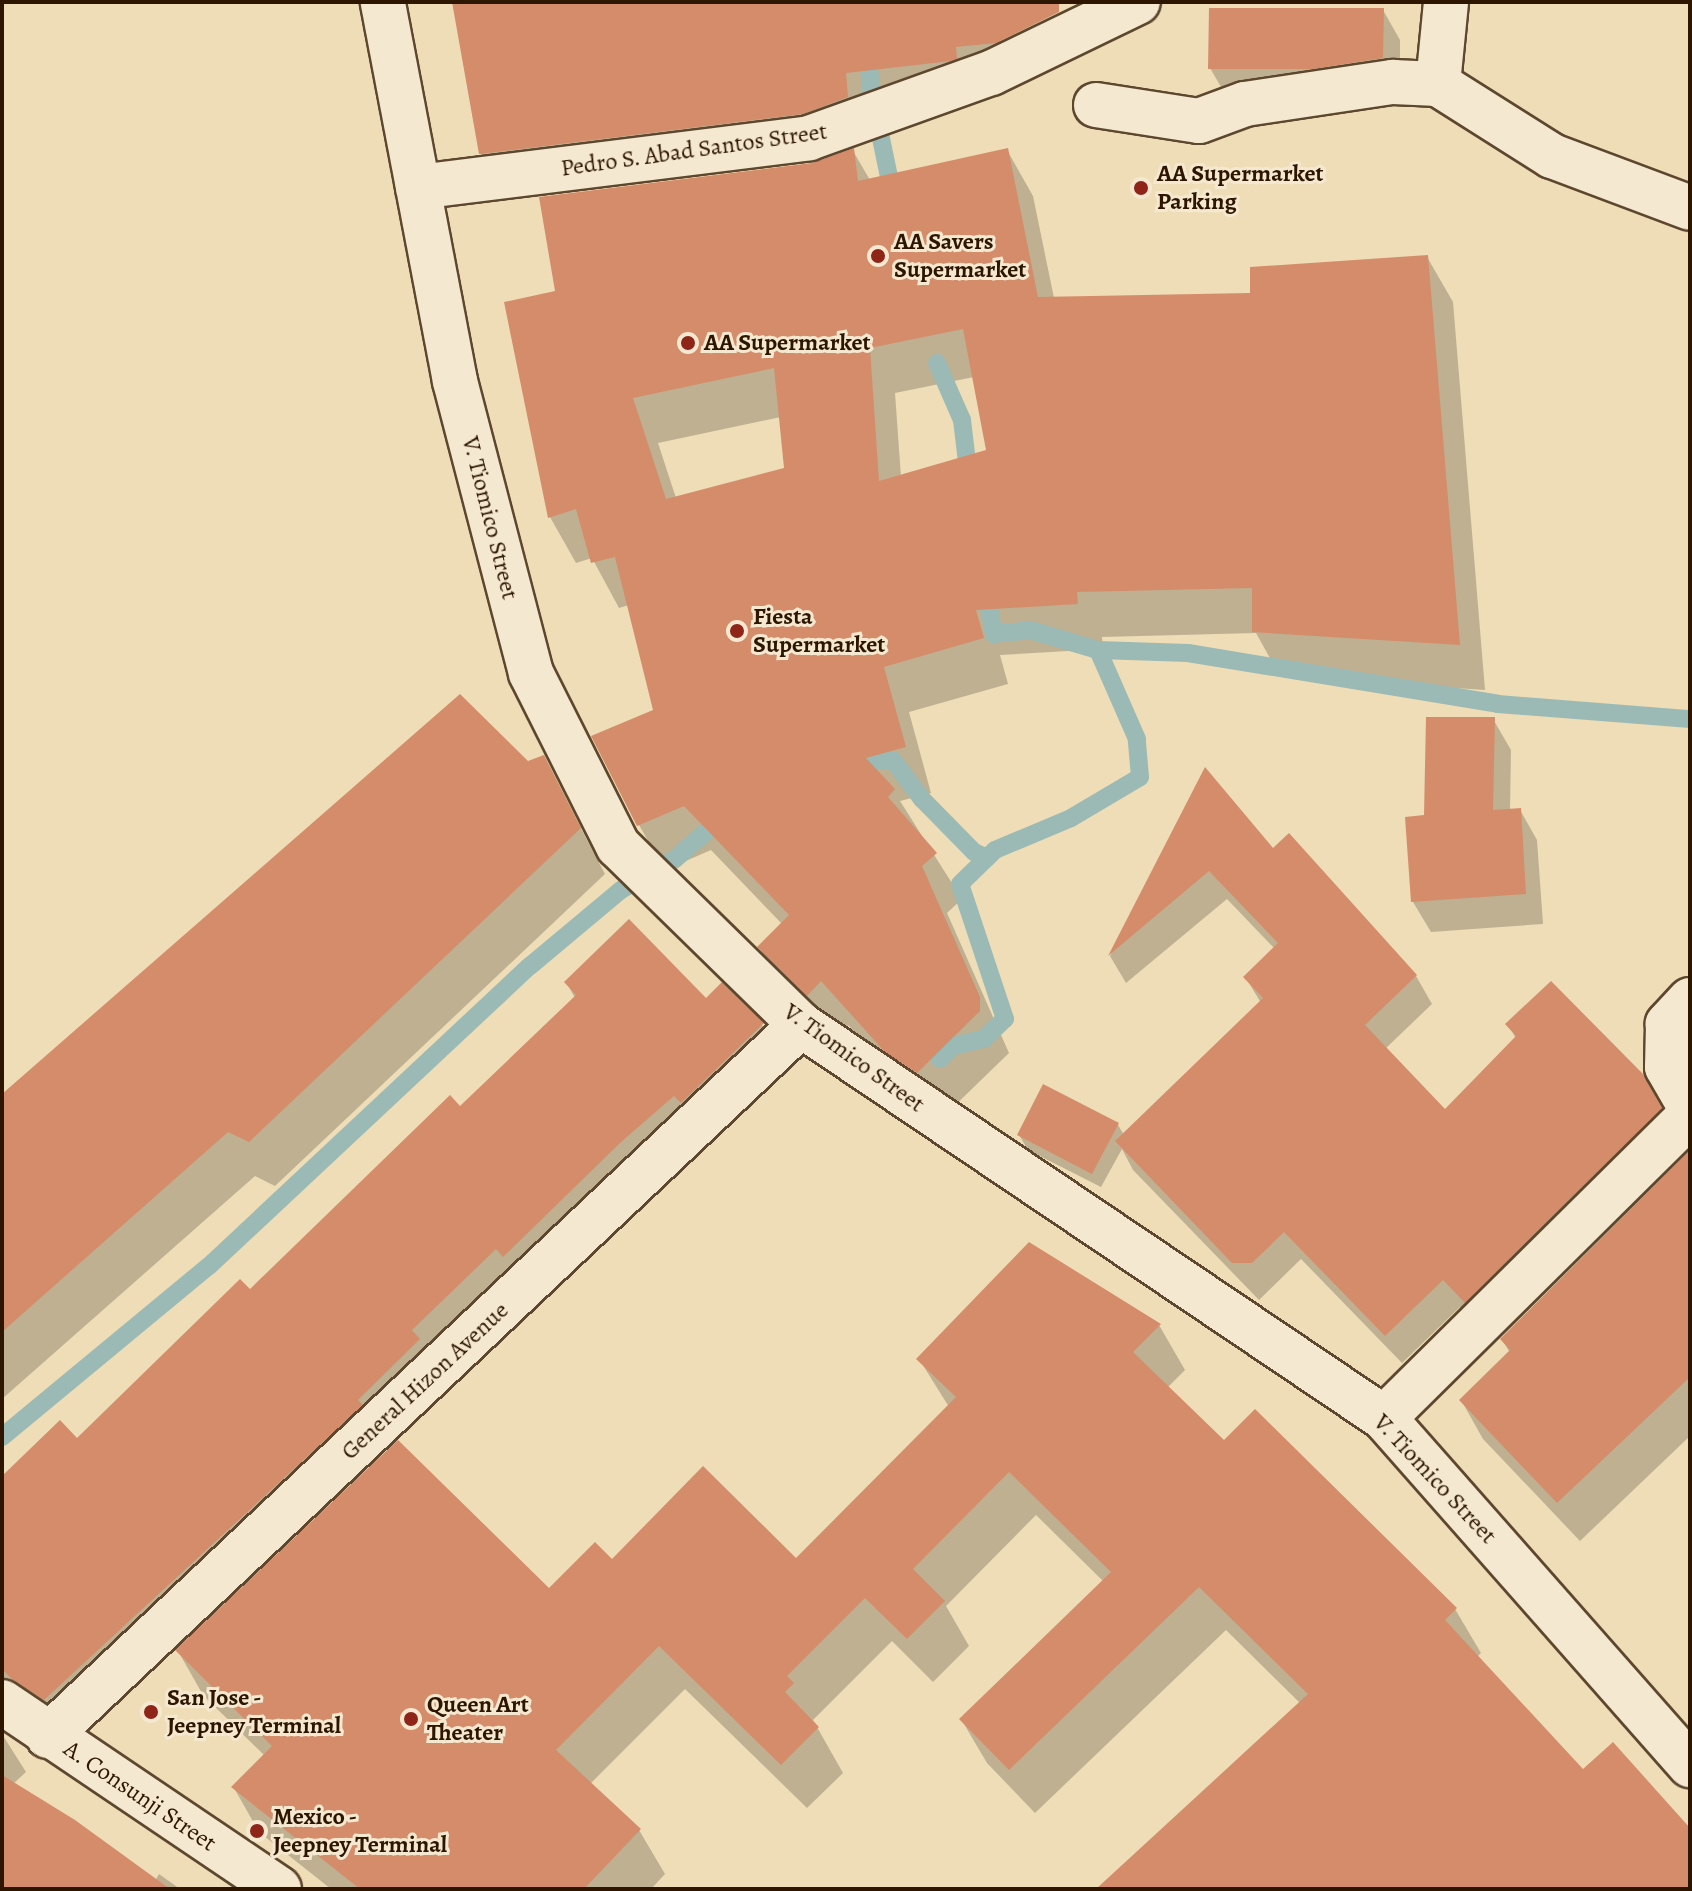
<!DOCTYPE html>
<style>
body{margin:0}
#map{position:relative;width:1692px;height:1891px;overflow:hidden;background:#eeddb6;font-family:Alegreya,serif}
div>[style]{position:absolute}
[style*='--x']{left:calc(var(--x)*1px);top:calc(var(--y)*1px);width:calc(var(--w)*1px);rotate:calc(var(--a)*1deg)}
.shadow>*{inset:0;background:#0003}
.stream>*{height:18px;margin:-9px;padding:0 9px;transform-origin:9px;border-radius:9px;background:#9bbab5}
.building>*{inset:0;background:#d58c6b}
.roads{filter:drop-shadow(2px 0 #5d472e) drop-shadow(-2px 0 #5d472e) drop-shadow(0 2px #5d472e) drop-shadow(0 -2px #5d472e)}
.street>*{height:44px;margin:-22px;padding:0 22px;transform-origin:22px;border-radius:22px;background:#f4e9d0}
.secondary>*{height:44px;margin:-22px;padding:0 22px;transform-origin:22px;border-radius:22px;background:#f4e9d0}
.dots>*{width:22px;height:22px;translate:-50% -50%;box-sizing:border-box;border:4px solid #f4e9d0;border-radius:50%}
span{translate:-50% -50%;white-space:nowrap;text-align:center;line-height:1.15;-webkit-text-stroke:6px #f4e9d0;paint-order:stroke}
.street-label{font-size:24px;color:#2d1500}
.poi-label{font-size:24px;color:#2d1500;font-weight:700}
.left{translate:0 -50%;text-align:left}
.frame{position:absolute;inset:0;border:4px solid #2d1500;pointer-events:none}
</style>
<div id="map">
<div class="shadow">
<div style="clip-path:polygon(457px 2px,999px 2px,1001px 77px,500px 186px,480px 153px)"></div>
<div style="clip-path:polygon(1383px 10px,1400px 40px,1400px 89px,1228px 99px,1210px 68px)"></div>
<div style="clip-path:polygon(evenodd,1007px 150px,1033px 196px,1054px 298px,1252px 295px,1427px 257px,1453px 302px,1485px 690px,1280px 676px,1256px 633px,1102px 637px,1103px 649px,1000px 655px,1008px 684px,909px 712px,931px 793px,900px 801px,962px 899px,947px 913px,1009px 1053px,943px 1117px,914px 1097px,848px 1025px,834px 1040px,786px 993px,759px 947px,782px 924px,711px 850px,665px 870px,639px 825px,655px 712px,629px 605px,619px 608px,592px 558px,576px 563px,550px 517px,558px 293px,813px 165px,853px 151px,870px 180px,1007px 150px,974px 377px,989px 452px,901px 477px,895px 393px,974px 377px,1007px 150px,781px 417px,786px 469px,676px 498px,658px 443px,781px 417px)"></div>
<div style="clip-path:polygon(1493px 719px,1511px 750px,1510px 810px,1520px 810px,1537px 840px,1543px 924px,1431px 932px,1413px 902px,1426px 817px)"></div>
<div style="clip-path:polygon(543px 757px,605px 874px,275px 1186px,255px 1176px,2px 1399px,2px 1097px)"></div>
<div style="clip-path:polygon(1205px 770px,1273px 851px,1416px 976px,1432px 1004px,1385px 1049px,1445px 1112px,1516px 1039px,1508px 1024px,1659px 1105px,1676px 1137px,1482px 1330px,1460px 1307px,1402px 1363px,1301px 1259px,1259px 1300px,1133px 1170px,1122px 1149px,1101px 1187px,1028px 1150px,1019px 1135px,1118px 1125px,1124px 1135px,1261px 1003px,1246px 978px,1275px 949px,1227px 899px,1126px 983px,1110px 956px)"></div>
<div style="clip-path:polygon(566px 982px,706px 1001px,762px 1025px,782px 1060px,65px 1734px,2px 1723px,2px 1479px,77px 1441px,460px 1109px,575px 998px)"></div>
<div style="clip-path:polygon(1690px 1153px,1690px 1436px,1580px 1541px,1483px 1439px,1461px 1400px,1510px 1353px,1502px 1339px)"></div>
<div style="clip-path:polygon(1159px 1325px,1185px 1370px,1167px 1388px,1224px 1443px,1455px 1609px,1481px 1653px,1477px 1657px,1583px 1772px,1690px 1831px,1690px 1889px,1134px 1889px,1301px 1704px,1226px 1630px,1035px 1813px,987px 1763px,961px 1719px,1104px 1582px,1036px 1515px,946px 1606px,969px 1646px,933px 1682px,892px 1641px,813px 1720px,843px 1773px,807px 1808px,685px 1689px,590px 1784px,639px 1830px,665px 1874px,651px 1889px,331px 1889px,259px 1832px,234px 1788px,265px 1756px,203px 1695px,178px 1651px,549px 1591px,612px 1562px,796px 1561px,949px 1407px,919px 1359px)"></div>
<div style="clip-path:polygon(2px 1734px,26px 1772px,12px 1785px,155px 1881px,159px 1874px,180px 1889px,2px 1889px)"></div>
</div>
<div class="stream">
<div style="--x:864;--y:2;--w:88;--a:85.5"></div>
<div style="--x:871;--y:90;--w:108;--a:78.3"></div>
<div style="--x:937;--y:363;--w:62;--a:66.3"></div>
<div style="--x:962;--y:420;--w:59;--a:83.2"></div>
<div style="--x:985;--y:587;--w:48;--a:79.2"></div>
<div style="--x:994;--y:634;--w:36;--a:-6"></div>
<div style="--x:1030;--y:630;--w:71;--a:16.4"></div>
<div style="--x:1098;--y:650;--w:90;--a:1.9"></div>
<div style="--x:1188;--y:653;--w:314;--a:9.3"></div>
<div style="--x:1498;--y:704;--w:193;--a:4.5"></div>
<div style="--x:847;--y:769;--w:18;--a:-29"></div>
<div style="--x:863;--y:760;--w:30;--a:0"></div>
<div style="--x:893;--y:760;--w:49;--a:53.4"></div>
<div style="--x:922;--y:799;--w:74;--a:45.5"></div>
<div style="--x:974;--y:852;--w:14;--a:25"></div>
<div style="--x:940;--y:1059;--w:18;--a:-45"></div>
<div style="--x:953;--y:1046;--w:32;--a:-13"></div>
<div style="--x:984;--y:1039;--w:29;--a:-44"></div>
<div style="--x:1005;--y:1019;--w:142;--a:-108.4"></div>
<div style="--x:960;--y:884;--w:49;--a:-44.2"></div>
<div style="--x:995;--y:850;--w:82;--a:-22.8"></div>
<div style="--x:1071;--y:818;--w:80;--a:-30.7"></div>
<div style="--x:1140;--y:777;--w:38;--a:-95"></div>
<div style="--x:1137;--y:739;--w:97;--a:-113.7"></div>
<div style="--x:2;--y:1437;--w:268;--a:-39.6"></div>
<div style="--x:209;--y:1266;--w:439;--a:-43.1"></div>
<div style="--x:530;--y:966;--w:119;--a:-39.9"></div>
<div style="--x:621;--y:890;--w:62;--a:-29.9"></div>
<div style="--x:675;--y:859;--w:68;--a:-41.4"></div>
</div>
<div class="building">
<div style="clip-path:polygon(452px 2px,1059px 2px,1059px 12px,996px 43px,956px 47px,957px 59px,951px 61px,846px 73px,848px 97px,803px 114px,479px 154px)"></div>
<div style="clip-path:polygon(1209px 8px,1384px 8px,1383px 58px,1313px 69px,1208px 69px)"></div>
<div style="clip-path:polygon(evenodd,854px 148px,858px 181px,1008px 148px,1038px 297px,1250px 293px,1250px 267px,1428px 255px,1460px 645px,1252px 632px,1252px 588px,1077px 592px,1078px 604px,976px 610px,984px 638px,884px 667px,906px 747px,866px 758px,895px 789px,888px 797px,937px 853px,922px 866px,980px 997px,980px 1011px,917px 1073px,885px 1052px,821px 981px,807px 996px,757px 947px,789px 915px,684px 806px,637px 826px,591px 736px,653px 710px,615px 557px,591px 563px,576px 509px,548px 518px,504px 302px,555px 291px,539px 197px,812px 163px,854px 148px,963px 329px,986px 450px,879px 481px,870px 348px,963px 329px,854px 148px,774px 368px,784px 468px,666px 499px,633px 398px,774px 368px)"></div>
<div style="clip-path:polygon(460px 694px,528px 761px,544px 755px,581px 828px,249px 1142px,228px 1132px,2px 1332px,2px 1094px)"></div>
<div style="clip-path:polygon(1426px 717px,1495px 717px,1493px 810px,1521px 808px,1526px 894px,1411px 902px,1405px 817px,1424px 815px)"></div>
<div style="clip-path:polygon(1205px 767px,1273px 848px,1289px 833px,1417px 975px,1365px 1025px,1445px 1109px,1516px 1036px,1505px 1024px,1551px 981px,1644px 1075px,1662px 1108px,1465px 1303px,1443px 1280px,1385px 1336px,1284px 1232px,1252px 1263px,1232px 1263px,1115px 1141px,1263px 998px,1243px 977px,1278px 943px,1209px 871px,1108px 956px)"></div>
<div style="clip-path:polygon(629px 919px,706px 998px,722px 982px,764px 1023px,681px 1103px,674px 1096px,621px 1142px,503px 1257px,496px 1249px,412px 1330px,420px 1339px,358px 1400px,363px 1405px,44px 1700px,13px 1680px,2px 1669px,2px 1476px,60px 1420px,77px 1438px,240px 1279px,250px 1289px,450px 1095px,460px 1106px,576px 995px,564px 982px)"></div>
<div style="clip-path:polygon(1043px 1084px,1119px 1123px,1092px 1174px,1017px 1135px)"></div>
<div style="clip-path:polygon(1690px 1150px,1690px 1377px,1557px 1503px,1459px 1400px,1510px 1350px,1500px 1339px)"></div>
<div style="clip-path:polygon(1029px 1242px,1161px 1324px,1133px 1352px,1224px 1440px,1255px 1409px,1457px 1608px,1445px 1620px,1583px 1769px,1613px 1742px,1690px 1828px,1690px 1889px,1096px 1889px,1308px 1694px,1199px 1587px,1009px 1770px,959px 1719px,1111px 1572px,1009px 1472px,913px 1569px,945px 1601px,907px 1639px,865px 1598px,787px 1676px,794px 1683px,785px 1692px,819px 1727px,781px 1765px,659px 1646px,556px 1750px,641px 1829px,584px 1889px,360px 1889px,231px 1787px,272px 1746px,175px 1650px,398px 1440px,549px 1588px,595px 1542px,612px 1559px,703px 1466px,796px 1558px,956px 1397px,916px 1359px)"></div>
<div style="clip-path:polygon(2px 1775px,75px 1820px,170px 1889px,2px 1889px)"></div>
</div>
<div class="roads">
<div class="street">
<div style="--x:1438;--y:84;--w:82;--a:-84.4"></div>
<div style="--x:1096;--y:105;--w:104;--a:8.8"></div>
<div style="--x:1199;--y:121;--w:49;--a:-20.3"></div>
<div style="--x:1245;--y:104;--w:150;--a:-8.5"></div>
<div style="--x:1393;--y:82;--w:45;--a:2.5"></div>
<div style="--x:1438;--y:84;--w:135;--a:32.3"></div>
<div style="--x:1552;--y:156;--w:147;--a:20.6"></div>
<div style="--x:418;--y:187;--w:394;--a:-7.1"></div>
<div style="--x:809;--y:138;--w:193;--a:-19.7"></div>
<div style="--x:991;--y:73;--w:163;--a:-25.8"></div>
<div style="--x:1690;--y:1000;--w:33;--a:133"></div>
<div style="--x:1668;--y:1024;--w:43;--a:91.3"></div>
<div style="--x:1667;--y:1067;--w:46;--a:60.1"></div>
<div style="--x:1384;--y:1418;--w:431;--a:-44.7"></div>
<div style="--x:48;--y:1736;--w:1036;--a:-43.36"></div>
<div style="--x:801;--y:1025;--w:256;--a:-135.6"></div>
<div style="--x:618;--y:846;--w:194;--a:-116.7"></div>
<div style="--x:531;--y:673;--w:302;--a:-104.6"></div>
<div style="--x:455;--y:381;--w:386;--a:-100.8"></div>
</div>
<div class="secondary">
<div style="--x:801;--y:1025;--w:703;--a:33.98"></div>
<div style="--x:1384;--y:1418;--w:463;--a:48.6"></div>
<div style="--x:2;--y:1702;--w:334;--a:34"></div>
</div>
</div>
<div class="dots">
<div style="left:1141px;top:188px;background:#8f2418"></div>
<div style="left:878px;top:256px;background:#8f2418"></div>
<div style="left:688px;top:343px;background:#8f2418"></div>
<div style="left:737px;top:631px;background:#8f2418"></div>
<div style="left:151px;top:1712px;background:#8f2418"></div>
<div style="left:411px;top:1719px;background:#8f2418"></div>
<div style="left:257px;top:1831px;background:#8f2418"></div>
</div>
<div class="street-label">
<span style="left:694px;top:150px;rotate:-8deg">Pedro S. Abad Santos Street</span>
<span style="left:490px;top:518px;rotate:76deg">V. Tiomico Street</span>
<span style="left:854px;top:1058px;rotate:36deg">V. Tiomico Street</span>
<span style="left:425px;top:1381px;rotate:-43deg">General Hizon Avenue</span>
<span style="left:1435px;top:1479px;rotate:47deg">V. Tiomico Street</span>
<span style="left:140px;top:1796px;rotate:34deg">A. Consunji Street</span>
</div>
<div class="poi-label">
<span class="left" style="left:1157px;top:188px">AA Supermarket<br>Parking</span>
<span class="left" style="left:894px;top:256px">AA Savers<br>Supermarket</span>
<span class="left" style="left:704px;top:343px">AA Supermarket</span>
<span class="left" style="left:753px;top:631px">Fiesta<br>Supermarket</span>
<span class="left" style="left:167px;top:1712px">San Jose -<br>Jeepney Terminal</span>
<span class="left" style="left:427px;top:1719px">Queen Art<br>Theater</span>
<span class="left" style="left:273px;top:1831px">Mexico -<br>Jeepney Terminal</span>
</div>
<div class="frame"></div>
</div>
